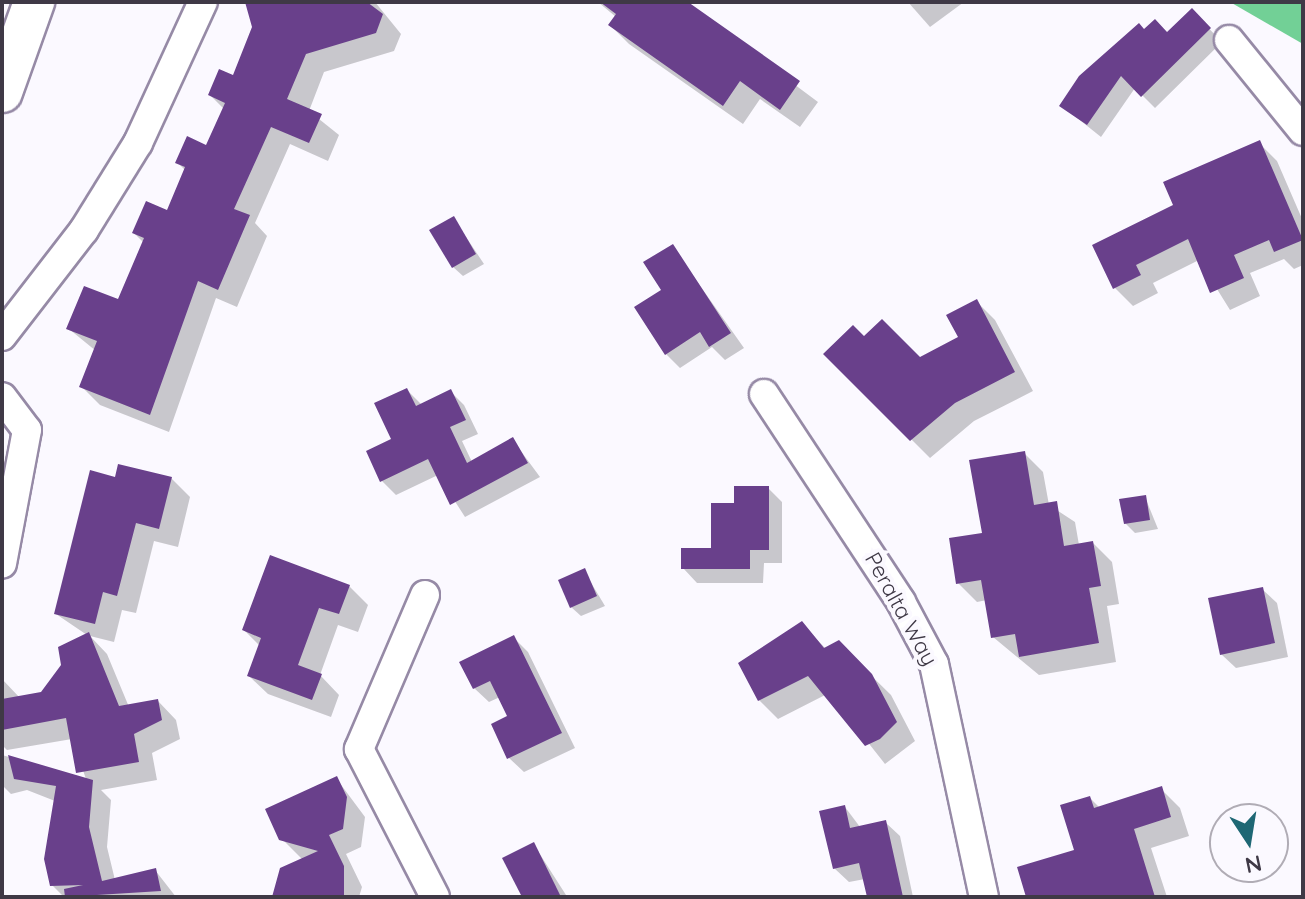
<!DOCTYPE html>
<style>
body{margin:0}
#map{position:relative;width:1305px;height:899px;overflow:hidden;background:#fbf9ff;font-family:Quicksand,sans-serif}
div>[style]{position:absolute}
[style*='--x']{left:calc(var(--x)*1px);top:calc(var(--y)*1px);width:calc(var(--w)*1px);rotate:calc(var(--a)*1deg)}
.forest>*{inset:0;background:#72d096}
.shadow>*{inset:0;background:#0003}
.building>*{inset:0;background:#69408b}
.roads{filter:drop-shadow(2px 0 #968aa6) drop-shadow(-2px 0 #968aa6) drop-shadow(0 2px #968aa6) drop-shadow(0 -2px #968aa6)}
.street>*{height:28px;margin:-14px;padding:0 14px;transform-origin:14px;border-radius:14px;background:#fff}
.secondary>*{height:40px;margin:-20px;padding:0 20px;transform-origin:20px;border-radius:20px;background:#fff}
span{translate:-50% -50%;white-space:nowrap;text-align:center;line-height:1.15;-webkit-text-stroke:8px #fbf9ff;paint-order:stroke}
.street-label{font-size:22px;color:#3f3946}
.frame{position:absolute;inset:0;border:4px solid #3f3946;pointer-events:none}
.north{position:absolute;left:1209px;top:803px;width:80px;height:80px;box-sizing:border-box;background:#fbf9ff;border:2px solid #b0acb5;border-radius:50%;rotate:168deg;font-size:22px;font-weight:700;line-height:32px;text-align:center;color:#3f3946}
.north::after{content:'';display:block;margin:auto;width:28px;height:36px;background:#1e6774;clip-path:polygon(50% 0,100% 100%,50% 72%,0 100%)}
</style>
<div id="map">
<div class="forest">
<div style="clip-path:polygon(1230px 2px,1303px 2px,1303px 44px)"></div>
</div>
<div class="shadow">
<div style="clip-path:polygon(248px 2px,375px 2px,401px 34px,394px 51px,324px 72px,309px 111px,339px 135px,328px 161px,290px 144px,255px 223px,267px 236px,237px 307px,216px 298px,169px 432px,100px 405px,81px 386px,96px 351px,69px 329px,119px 302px,144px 243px,134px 233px,168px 213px,186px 171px,177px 162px,207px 147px,224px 109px,210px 95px,234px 78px,254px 27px)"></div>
<div style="clip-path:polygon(598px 2px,684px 2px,818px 102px,800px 127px,760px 99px,743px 124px,629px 44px,610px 25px,616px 17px)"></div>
<div style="clip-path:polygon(908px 2px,964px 2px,930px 27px)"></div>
<div style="clip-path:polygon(1192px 11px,1222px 42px,1155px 108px,1135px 88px,1101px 137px,1061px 105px,1144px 32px,1167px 34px)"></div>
<div style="clip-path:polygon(1259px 143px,1277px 161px,1303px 221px,1303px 265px,1294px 269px,1284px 259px,1250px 273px,1260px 296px,1230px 310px,1199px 260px,1153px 283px,1158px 293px,1133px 306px,1115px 288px,1175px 206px)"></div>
<div style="clip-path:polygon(454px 219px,484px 264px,463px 276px,453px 267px)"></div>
<div style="clip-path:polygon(672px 246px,744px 348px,725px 360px,712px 347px,680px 368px,666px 354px)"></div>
<div style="clip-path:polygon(976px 301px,995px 320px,1033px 391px,974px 421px,930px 458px,826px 354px,864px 339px,919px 359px,961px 338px)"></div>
<div style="clip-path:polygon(407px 390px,422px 405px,451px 392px,464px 405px,478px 434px,462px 441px,472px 462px,512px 439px,540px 477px,465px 517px,438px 475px,396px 495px,382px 481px)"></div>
<div style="clip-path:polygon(1024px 453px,1043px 472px,1049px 505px,1075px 522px,1079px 545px,1093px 543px,1112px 562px,1119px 604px,1107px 606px,1116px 662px,1039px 675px,993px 637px,987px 600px,977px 602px,958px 583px)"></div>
<div style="clip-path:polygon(171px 478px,190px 497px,178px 547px,154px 541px,136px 613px,122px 610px,114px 642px,90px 636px,107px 654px,129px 707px,158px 701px,176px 720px,180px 739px,152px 753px,157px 780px,101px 790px,111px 800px,107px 847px,115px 880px,155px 870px,176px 897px,64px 897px,51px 884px,55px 801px,27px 790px,11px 794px,2px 785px,2px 755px,86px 779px,72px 739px,7px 750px,2px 745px,2px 679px,20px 698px,42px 693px,87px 635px,56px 614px,116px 479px)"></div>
<div style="clip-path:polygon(768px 488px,782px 502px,782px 563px,764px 563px,763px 583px,697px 583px,683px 568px,713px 550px)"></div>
<div style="clip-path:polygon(1145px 497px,1158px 529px,1135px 533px,1125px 523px)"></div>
<div style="clip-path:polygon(584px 571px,605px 606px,581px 616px,571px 607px)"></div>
<div style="clip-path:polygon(349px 586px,368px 605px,358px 632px,338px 625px,320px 675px,339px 695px,331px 717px,268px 694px,249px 676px,260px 646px,244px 630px)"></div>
<div style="clip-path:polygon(1262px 589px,1277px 603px,1288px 657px,1236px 668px,1221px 654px)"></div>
<div style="clip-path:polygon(802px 624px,826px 649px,838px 643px,891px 695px,915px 741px,885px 764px,829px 693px,778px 719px,759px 700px)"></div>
<div style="clip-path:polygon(514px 638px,528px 652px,575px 748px,524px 772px,509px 758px,510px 717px,500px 697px,489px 702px,474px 688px)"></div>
<div style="clip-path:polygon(336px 778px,365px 817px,361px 847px,346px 854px,362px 887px,359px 897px,274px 897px,303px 860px,281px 838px)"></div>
<div style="clip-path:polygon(1161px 789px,1180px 808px,1189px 836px,1151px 848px,1167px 897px,1028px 897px,1076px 851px,1090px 798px,1100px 808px)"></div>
<div style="clip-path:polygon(845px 807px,860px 827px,885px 822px,900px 836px,913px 897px,869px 897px,865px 879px,849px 882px,834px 868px)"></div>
<div style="clip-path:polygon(534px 845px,566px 895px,581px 897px,524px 897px)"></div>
</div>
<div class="building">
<div style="clip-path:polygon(245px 2px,367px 2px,383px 14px,376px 33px,306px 54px,287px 99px,322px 114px,309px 143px,271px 127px,234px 209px,250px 215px,218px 290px,198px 281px,150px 415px,79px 387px,97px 341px,66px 329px,84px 286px,118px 299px,144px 238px,132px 233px,146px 201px,167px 210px,185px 167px,175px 163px,187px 136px,206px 145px,225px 103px,208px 95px,219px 69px,233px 75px,252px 27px)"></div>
<div style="clip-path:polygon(600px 2px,688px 2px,800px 81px,780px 110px,740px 81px,723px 106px,608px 25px,616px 14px)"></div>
<div style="clip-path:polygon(1192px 8px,1211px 28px,1141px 97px,1121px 76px,1087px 125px,1059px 106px,1079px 76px,1139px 23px,1144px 29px,1155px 19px,1167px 32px)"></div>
<div style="clip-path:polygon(1260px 140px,1303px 240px,1274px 252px,1269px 240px,1234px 255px,1244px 278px,1210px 293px,1188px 239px,1136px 265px,1141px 275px,1113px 289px,1092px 245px,1173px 205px,1163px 182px)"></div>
<div style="clip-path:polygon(454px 216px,476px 254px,452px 268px,429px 230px)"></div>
<div style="clip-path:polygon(673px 244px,731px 333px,709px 347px,700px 332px,665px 355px,634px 307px,661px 290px,643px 262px)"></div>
<div style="clip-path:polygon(977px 299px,1015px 372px,955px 403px,910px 441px,823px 354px,853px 325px,864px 336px,882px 319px,920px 357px,958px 337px,946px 315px)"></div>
<div style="clip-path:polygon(407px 388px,416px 406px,451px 389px,466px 420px,450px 427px,467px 463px,513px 437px,528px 463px,450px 505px,428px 459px,380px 482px,366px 451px,391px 439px,374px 403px)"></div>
<div style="clip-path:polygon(1025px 451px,1034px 505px,1057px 501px,1064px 546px,1093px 541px,1101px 586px,1089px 588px,1099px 643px,1019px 657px,1015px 634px,991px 638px,981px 580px,956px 584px,949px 538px,982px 533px,969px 460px)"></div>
<div style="clip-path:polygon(118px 464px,172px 477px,159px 529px,136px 523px,117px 596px,103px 592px,95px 624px,54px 614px,90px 470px,115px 477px)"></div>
<div style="clip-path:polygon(734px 486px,769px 486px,769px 550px,750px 550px,750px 569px,681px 569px,681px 548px,711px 548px,711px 503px,734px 503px)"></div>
<div style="clip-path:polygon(1146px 495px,1150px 520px,1124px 524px,1119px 499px)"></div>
<div style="clip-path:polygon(270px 555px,350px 585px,339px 614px,319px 608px,298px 665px,322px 674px,312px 700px,247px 676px,261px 638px,242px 630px)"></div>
<div style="clip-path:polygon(585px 568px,597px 596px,570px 608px,558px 580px)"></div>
<div style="clip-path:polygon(1263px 587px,1275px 643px,1220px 655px,1208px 598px)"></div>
<div style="clip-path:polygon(802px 621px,824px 648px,839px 640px,872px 674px,897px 722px,880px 739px,865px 746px,808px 676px,758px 701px,738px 663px)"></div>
<div style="clip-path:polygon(89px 632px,119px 706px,158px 699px,162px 720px,134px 734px,139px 762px,76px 773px,66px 718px,2px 730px,2px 699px,41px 692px,61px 665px,58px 647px)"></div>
<div style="clip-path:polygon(514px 635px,562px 733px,507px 759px,491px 724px,507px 716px,490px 681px,473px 689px,459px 662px)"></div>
<div style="clip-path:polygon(8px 755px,93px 780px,89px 827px,102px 881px,156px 868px,161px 891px,65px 897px,64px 889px,83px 885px,50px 886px,44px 859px,56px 786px,14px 779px)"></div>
<div style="clip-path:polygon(337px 776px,347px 797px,343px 829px,329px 835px,344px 866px,344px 897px,272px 897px,280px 868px,318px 851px,279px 840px,265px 809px)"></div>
<div style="clip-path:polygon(1162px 786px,1171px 817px,1134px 829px,1155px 897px,1026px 897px,1017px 867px,1074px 850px,1060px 805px,1090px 796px,1094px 808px)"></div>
<div style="clip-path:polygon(845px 805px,850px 828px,886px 820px,903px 897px,867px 897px,859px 863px,833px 869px,819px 811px)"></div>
<div style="clip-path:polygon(534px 842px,561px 897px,522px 897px,502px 858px)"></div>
</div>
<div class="roads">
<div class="street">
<div style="--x:1229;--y:40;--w:117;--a:50.9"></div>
<div style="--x:2;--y:336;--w:134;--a:-52.3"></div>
<div style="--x:84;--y:230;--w:102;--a:-58.2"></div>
<div style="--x:138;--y:143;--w:155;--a:-65.3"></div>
<div style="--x:764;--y:394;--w:249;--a:56.6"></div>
<div style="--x:901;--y:602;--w:70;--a:62"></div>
<div style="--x:934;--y:664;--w:238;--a:77.9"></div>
<div style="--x:2;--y:397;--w:41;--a:52.9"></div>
<div style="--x:27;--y:430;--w:136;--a:100.6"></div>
<div style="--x:425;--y:595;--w:168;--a:113.2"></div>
<div style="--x:359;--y:749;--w:166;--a:62.8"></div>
</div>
<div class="secondary">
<div style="--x:2;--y:92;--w:96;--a:-70.4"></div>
</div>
</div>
<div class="street-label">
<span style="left:901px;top:609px;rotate:61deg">Peralta Way</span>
</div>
<div class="frame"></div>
<div class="north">N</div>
</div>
